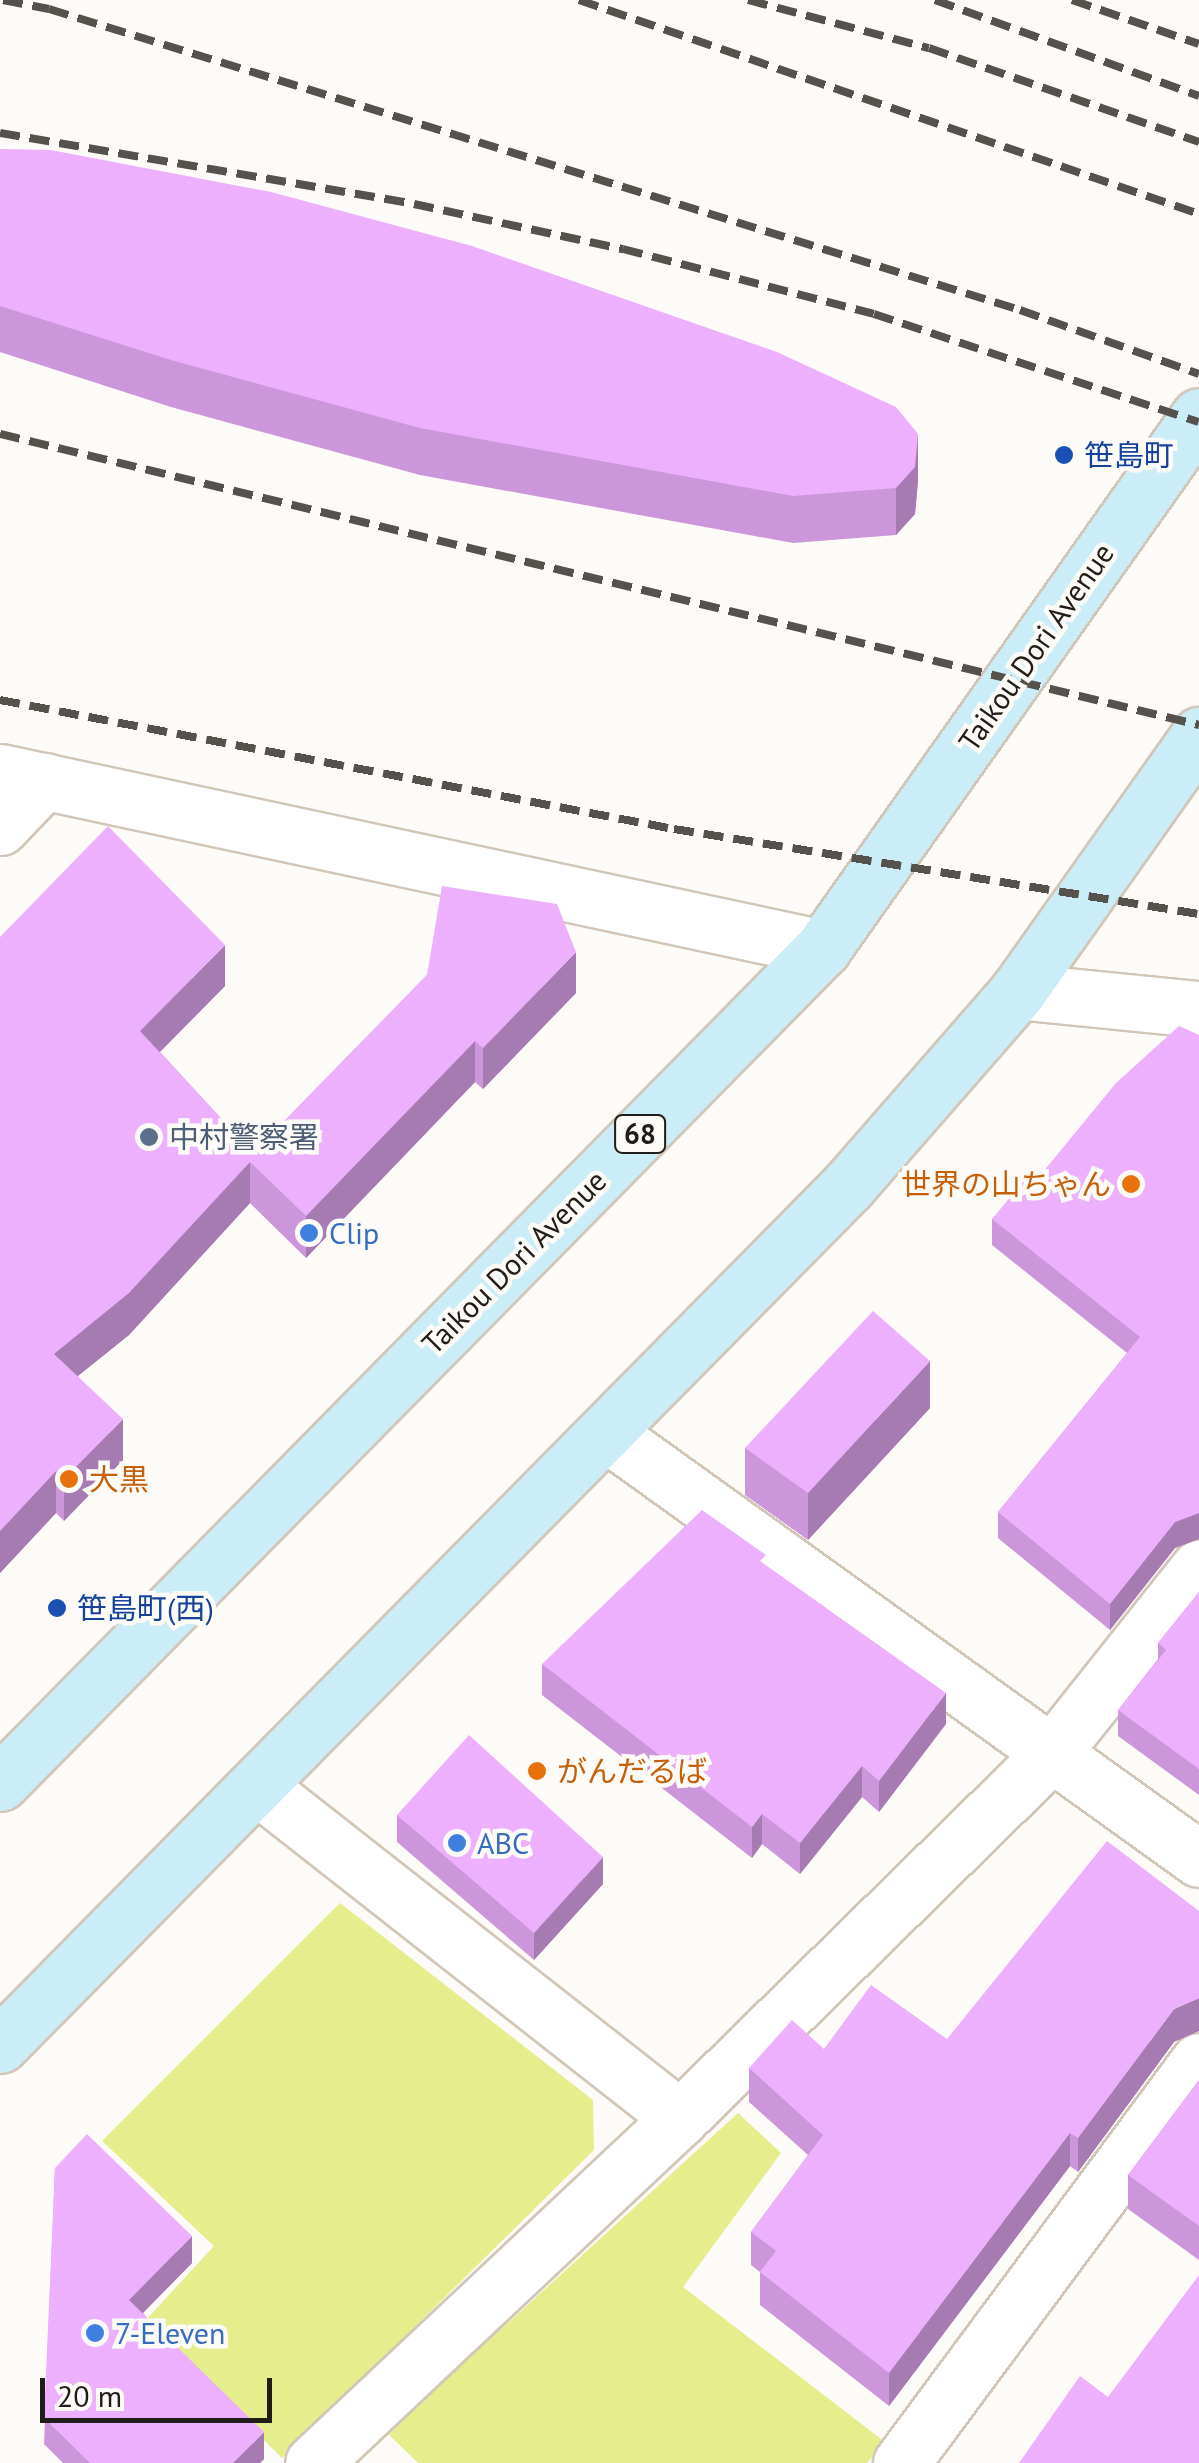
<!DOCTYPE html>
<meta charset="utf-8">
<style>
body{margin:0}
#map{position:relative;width:1199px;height:2463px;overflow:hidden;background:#fdfbf8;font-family:"PT Sans","Noto Sans JP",sans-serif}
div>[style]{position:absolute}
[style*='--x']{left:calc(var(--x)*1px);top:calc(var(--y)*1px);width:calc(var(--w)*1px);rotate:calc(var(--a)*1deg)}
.green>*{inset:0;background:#e5ed8d}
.roads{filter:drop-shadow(2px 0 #d2c6b8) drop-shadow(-2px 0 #d2c6b8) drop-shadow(0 2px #d2c6b8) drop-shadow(0 -2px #d2c6b8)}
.street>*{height:55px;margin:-27.5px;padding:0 27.5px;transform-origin:27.5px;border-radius:27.5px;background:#fff}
.primary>*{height:55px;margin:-27.5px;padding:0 27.5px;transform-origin:27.5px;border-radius:27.5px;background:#cbedf8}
.rail>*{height:8px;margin-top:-4px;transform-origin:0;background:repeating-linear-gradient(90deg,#55524d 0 20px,transparent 0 30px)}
.wall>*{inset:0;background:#cc97da}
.shaded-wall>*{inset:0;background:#a67bb1}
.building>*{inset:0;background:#edb0fd}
.dots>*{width:28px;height:28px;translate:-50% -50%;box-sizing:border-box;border:5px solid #fdfbf8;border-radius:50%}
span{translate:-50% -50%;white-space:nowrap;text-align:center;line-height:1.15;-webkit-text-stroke:9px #fdfbf8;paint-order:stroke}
.shield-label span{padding:2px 8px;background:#fdfbf8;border:2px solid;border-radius:8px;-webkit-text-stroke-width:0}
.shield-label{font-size:28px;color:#201c17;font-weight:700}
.transit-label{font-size:30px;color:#164399}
.left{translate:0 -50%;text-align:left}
.street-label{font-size:30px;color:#201c17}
.service-label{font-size:30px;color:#4e5e75}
.food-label{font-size:30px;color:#c56008}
.right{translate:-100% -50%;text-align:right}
.shop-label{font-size:30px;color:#366cbe}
.scale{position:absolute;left:40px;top:2378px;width:232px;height:45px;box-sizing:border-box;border:5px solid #201c17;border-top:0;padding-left:12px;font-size:30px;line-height:35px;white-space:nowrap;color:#201c17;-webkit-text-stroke:8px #fdfbf8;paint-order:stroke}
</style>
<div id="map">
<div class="green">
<div style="clip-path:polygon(340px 1903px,593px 2100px,594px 2150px,282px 2458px,144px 2322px,214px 2246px,102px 2141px)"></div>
<div style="clip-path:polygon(738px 2113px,781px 2153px,683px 2287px,885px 2442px,867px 2463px,418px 2463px,387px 2433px)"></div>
</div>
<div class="roads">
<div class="street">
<div style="--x:0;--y:772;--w:842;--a:12.07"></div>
<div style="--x:0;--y:827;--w:64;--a:-46.3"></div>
<div style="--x:1018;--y:991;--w:182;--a:5.7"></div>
<div style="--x:606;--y:1433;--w:730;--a:35.69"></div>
<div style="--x:257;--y:1786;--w:538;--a:38.13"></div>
<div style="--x:313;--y:2463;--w:504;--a:-43.23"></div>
<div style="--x:680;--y:2118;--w:520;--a:-44.45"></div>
<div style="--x:1051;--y:1754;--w:238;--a:-51.5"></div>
<div style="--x:901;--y:2463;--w:500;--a:-53.45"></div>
</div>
<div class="primary">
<div style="--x:0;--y:1783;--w:1172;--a:-45.41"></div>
<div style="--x:823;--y:948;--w:651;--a:-54.75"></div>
<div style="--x:0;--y:2045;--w:1207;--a:-45.37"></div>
<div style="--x:848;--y:1186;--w:259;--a:-48.9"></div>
<div style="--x:1018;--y:991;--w:314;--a:-54.7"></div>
</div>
</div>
<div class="rail">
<div style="--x:3;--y:0;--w:47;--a:11.1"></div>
<div style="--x:49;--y:9;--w:1017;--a:17.22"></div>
<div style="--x:1020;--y:310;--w:190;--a:19.7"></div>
<div style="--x:579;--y:0;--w:656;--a:19.04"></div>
<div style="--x:748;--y:0;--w:187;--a:14.9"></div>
<div style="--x:929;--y:48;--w:286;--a:19.2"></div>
<div style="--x:935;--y:0;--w:281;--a:20"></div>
<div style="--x:1072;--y:0;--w:134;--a:19.1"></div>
<div style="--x:0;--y:133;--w:420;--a:9.7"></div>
<div style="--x:414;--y:204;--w:214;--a:12.2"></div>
<div style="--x:623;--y:249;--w:259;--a:14.5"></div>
<div style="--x:874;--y:314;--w:342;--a:18.4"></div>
<div style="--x:0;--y:434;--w:1234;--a:13.64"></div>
<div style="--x:0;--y:700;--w:686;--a:10.84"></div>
<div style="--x:674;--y:829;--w:532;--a:9.2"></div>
</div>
<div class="wall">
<div style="clip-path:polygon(0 149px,918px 481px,915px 514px,896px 535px,793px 543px,420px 475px,171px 407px,0 352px)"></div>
<div style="clip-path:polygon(0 937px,225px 986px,160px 1052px,253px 1153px,427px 975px,576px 993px,483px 1089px,475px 1082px,306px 1258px,250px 1203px,129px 1335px,78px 1376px,123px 1460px,64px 1521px,56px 1513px,0 1573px)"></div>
<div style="clip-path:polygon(1199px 1035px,1199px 1539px,1175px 1548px,1110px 1630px,998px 1538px,998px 1512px,1127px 1353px,992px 1245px,992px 1219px)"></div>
<div style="clip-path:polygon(930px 1408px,808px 1540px,745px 1495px,745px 1448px)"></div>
<div style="clip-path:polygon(766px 1566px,946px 1724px,879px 1812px,862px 1797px,800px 1874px,762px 1844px,752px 1858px,542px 1695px,542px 1664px)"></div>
<div style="clip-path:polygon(1199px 1592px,1199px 1795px,1118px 1736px,1118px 1710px,1158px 1659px,1158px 1643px)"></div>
<div style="clip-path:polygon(397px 1815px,603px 1884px,534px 1960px,397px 1842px)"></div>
<div style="clip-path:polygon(947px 2039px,1174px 2042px,1078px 2172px,1070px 2166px,889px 2406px,760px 2305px,760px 2272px,751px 2265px,751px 2232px,808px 2155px,749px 2102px,749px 2068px,824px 2049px)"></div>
<div style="clip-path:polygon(1199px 2080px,1199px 2260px,1128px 2209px,1128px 2175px)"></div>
<div style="clip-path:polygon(55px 2168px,192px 2263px,143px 2313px,264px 2459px,260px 2463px,63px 2463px,44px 2444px)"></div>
</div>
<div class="shaded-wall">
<div style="clip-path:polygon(918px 434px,918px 481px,915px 514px,896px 535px,896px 488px)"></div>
<div style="clip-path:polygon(225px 945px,225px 986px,140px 1072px,140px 1031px)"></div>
<div style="clip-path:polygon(576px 952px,576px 993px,483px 1089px,483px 1048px)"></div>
<div style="clip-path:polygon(475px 1041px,475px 1082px,306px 1258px,306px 1216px)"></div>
<div style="clip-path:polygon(250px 1162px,250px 1203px,129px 1335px,54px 1395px,54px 1354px)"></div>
<div style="clip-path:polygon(930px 1361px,930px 1408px,808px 1540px,808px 1493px)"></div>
<div style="clip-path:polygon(123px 1419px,123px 1460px,64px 1521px,64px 1479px)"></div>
<div style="clip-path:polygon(56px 1471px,56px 1513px,0 1573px,0 1531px)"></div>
<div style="clip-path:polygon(1199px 1513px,1199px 1539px,1175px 1548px,1110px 1630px,1110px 1604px,1175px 1522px)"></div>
<div style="clip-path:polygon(946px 1693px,946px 1724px,879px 1812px,879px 1781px)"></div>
<div style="clip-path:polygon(862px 1766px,862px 1797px,800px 1874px,800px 1843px)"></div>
<div style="clip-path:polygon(762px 1814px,762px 1844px,752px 1858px,752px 1827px)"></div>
<div style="clip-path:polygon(603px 1857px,603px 1884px,534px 1960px,534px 1933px)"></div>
<div style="clip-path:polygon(1199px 1998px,1199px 2031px,1174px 2042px,1078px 2172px,1078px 2138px,1174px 2009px)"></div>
<div style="clip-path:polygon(1070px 2133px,1070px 2166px,889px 2406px,889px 2373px)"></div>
<div style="clip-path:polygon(192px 2236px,192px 2263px,129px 2327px,129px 2300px)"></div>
<div style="clip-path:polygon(264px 2432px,264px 2459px,260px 2463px,233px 2463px)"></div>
</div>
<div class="building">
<div style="clip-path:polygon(0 149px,51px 150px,271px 192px,472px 246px,777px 352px,896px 407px,918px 434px,915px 467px,896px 488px,793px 496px,420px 428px,171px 360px,0 306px)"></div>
<div style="clip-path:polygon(108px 826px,225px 945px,140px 1031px,253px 1153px,427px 975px,442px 886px,557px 904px,576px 952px,483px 1048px,475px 1041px,306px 1216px,250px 1162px,129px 1293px,54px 1354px,123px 1419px,64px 1479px,56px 1471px,0 1531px,0 937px)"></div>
<div style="clip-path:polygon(1179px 1026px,1199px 1035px,1199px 1513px,1175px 1522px,1110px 1604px,998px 1512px,1140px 1337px,992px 1219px,1031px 1172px,1038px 1178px,1116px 1083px)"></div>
<div style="clip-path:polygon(873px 1311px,930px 1361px,808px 1493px,745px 1448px)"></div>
<div style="clip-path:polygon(702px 1510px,766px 1555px,760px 1561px,946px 1693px,879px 1781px,862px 1766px,800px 1843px,762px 1814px,752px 1827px,542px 1664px)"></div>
<div style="clip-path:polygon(1199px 1592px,1199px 1769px,1118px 1710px,1166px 1650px,1158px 1643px)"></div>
<div style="clip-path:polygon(469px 1735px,603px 1857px,534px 1933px,397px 1815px)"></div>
<div style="clip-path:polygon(1107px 1841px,1199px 1911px,1199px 1998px,1174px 2009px,1078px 2138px,1070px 2133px,889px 2373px,760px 2272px,776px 2251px,751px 2232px,823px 2135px,749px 2068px,792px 2020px,824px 2049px,871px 1985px,947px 2039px)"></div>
<div style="clip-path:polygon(1199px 2080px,1199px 2226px,1128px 2175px)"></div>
<div style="clip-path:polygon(87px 2134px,192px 2236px,129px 2300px,264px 2432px,233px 2463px,90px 2463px,44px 2418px,55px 2168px)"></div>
<div style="clip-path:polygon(1199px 2275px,1199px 2463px,1019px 2463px,1080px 2376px,1108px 2397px)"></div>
</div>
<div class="dots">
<div style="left:1064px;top:455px;background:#1a4fb4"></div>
<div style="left:149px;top:1137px;background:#5c6f8a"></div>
<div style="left:1131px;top:1184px;background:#e8710a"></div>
<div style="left:309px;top:1233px;background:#3f7fe0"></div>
<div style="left:69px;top:1479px;background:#e8710a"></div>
<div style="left:57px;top:1608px;background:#1a4fb4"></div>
<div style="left:537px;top:1771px;background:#e8710a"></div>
<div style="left:457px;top:1843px;background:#3f7fe0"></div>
<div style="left:95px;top:2333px;background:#3f7fe0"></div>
</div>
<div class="shield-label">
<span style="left:640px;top:1134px">68</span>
</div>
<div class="transit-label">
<span class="left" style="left:1084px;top:455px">笹島町</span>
<span class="left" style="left:77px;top:1608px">笹島町(西)</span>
</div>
<div class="street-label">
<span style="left:1036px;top:647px;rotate:-55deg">Taikou Dori Avenue</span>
<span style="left:514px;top:1262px;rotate:-45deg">Taikou Dori Avenue</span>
</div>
<div class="service-label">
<span class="left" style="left:169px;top:1137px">中村警察署</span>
</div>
<div class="food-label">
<span class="right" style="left:1111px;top:1184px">世界の山ちゃん</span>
<span class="left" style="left:89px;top:1479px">大黒</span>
<span class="left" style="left:557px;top:1771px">がんだるば</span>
</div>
<div class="shop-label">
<span class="left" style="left:329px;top:1233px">Clip</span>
<span class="left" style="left:477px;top:1843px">ABC</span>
<span class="left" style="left:115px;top:2333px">7-Eleven</span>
</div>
<div class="scale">20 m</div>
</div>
